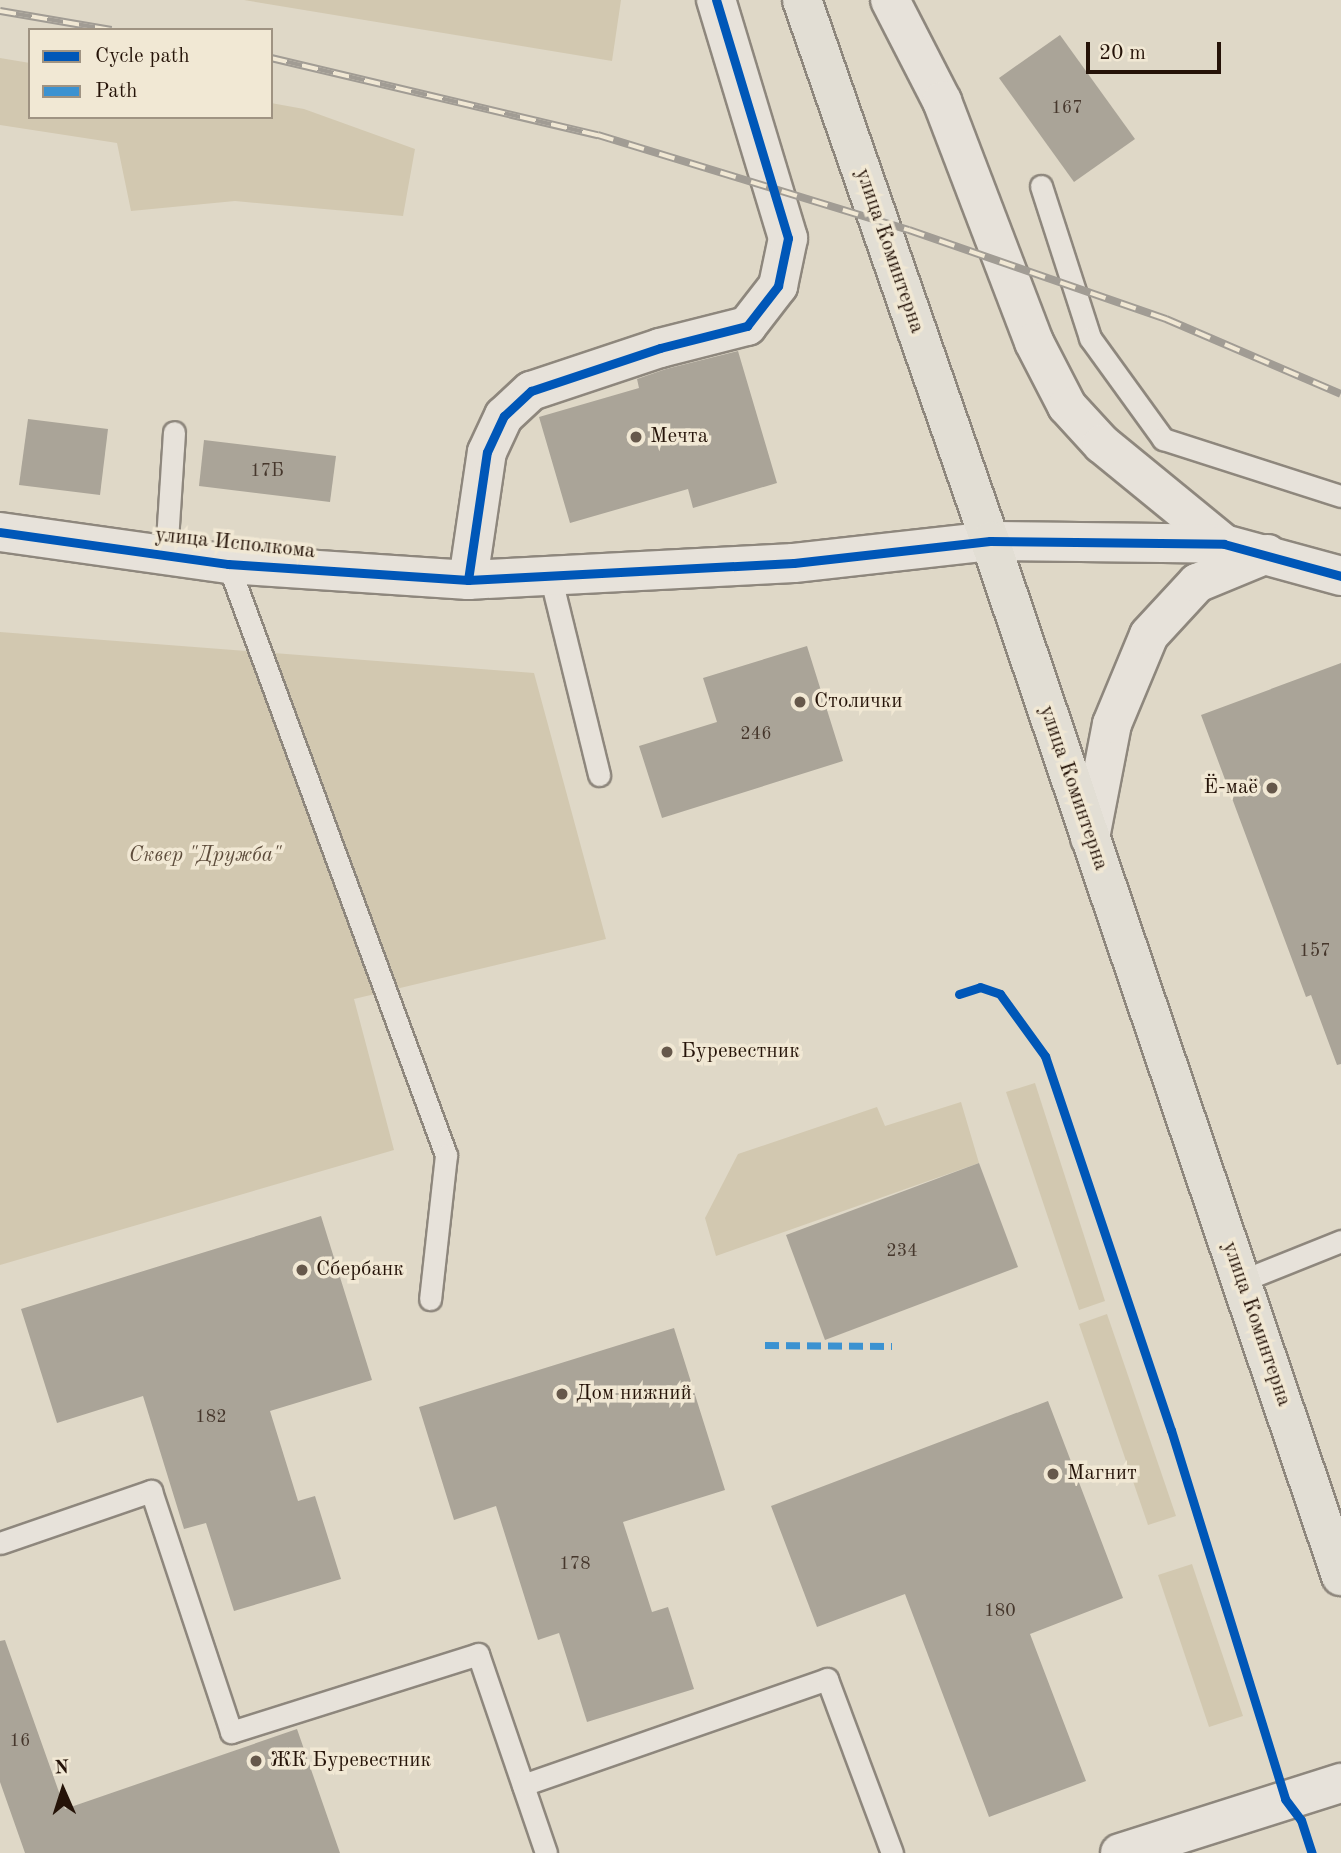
<!DOCTYPE html>
<meta charset="utf-8">
<style>
body{margin:0}
#map{position:relative;width:1341px;height:1853px;overflow:hidden;background:#dfd8c7;font-family:"Old Standard TT",serif}
div>[style]{position:absolute}
[style*='--x']{left:calc(var(--x)*1px);top:calc(var(--y)*1px);width:calc(var(--w)*1px);rotate:calc(var(--a)*1deg)}
.green>*{inset:0;background:#d2c8b0}
.building>*{inset:0;background:#aaa498}
.roads{filter:drop-shadow(2px 0 #8e877d) drop-shadow(-2px 0 #8e877d) drop-shadow(0 2px #8e877d) drop-shadow(0 -2px #8e877d)}
.lane>*{height:21px;margin:-10.5px;padding:0 10.5px;transform-origin:10.5px;border-radius:10.5px;background:#e7e2da}
.street>*{height:38px;margin:-19px;padding:0 19px;transform-origin:19px;border-radius:19px;background:#e7e2da}
.secondary>*{height:38px;margin:-19px;padding:0 19px;transform-origin:19px;border-radius:19px;background:#e7e2da}
.primary>*{height:38px;margin:-19px;padding:0 19px;transform-origin:19px;border-radius:19px;background:#e2ded4}
.rail>*{height:8px;margin-top:-4px;transform-origin:0;background:repeating-linear-gradient(90deg,#f1e8d4 0 16px,#a19c94 0 32px);box-sizing:border-box;border-block:2px solid #a19c94}
.quiet>*{height:7px;margin-top:-3.5px;transform-origin:0;background:repeating-linear-gradient(90deg,#3b92d1 0 14px,transparent 0 21px)}
.cycleway>*{height:9px;margin:-4.5px;padding:0 4.5px;transform-origin:4.5px;border-radius:4.5px;background:#0057b8}
.dots>*{width:19px;height:19px;translate:-50% -50%;box-sizing:border-box;border:4px solid #f1e8d4;border-radius:50%}
span{translate:-50% -50%;white-space:nowrap;text-align:center;line-height:1.15;-webkit-text-stroke:7px #f1e8d4;paint-order:stroke}
.number-label{font-size:18px;color:#46372c}
.number-label span{-webkit-text-stroke-width:0}
.street-label{font-size:21px;color:#251308}
.poi-label{font-size:21px;color:#251308}
.left{translate:0 -50%;text-align:left}
.right{translate:-100% -50%;text-align:right}
.park-label{font-size:21px;color:#5e4d3c;font-style:italic}
.legend{position:absolute;left:28px;top:28px;width:245px;height:91px;box-sizing:border-box;background:#f1e8d4;border:2px solid #9f9382;margin:0;padding:9px 12px;list-style:none;font-size:21px;color:#251308}
.legend li{display:flex;align-items:center;gap:14px;height:35px}
.legend b{width:35px;border:2px solid #9f9382}
.north{position:absolute;left:28px;top:1755px;width:70px;height:70px;-webkit-text-stroke:5px #f1e8d4;paint-order:stroke;rotate:357deg;font-size:19px;font-weight:700;line-height:28px;text-align:center;color:#251308}
.north::after{content:'';display:block;margin:auto;width:24px;height:32px;background:#251308;clip-path:polygon(50% 0,100% 100%,50% 72%,0 100%)}
.scale{position:absolute;left:1086px;top:42px;width:135px;height:32px;box-sizing:border-box;border:4px solid #251308;border-top:0;padding-left:9px;font-size:21px;line-height:24px;white-space:nowrap;color:#251308;-webkit-text-stroke:5px #f1e8d4;paint-order:stroke}
</style>
<div id="map">
<div class="green">
<div style="clip-path:polygon(244px 0,621px 0,612px 61px)"></div>
<div style="clip-path:polygon(0 58px,30px 63px,30px 117px,271px 117px,271px 103px,304px 109px,415px 149px,403px 216px,235px 201px,131px 211px,117px 143px,0 125px)"></div>
<div style="clip-path:polygon(0 632px,534px 673px,606px 939px,354px 999px,394px 1150px,0 1265px)"></div>
<div style="clip-path:polygon(1035px 1083px,1105px 1301px,1079px 1310px,1006px 1092px)"></div>
<div style="clip-path:polygon(961px 1102px,979px 1163px,716px 1256px,705px 1218px,738px 1154px,877px 1107px,885px 1126px)"></div>
<div style="clip-path:polygon(1107px 1314px,1176px 1516px,1148px 1525px,1079px 1324px)"></div>
<div style="clip-path:polygon(1192px 1564px,1243px 1716px,1209px 1727px,1158px 1575px)"></div>
</div>
<div class="building">
<div style="clip-path:polygon(1060px 35px,1135px 139px,1074px 182px,999px 78px)"></div>
<div style="clip-path:polygon(738px 351px,777px 483px,693px 508px,688px 489px,570px 523px,539px 417px,639px 388px,637px 379px,666px 369px)"></div>
<div style="clip-path:polygon(28px 419px,108px 429px,100px 495px,19px 485px)"></div>
<div style="clip-path:polygon(204px 440px,336px 456px,330px 502px,199px 486px)"></div>
<div style="clip-path:polygon(807px 646px,843px 761px,662px 818px,639px 746px,717px 722px,703px 678px)"></div>
<div style="clip-path:polygon(1341px 663px,1341px 1064px,1337px 1065px,1311px 995px,1306px 997px,1201px 715px)"></div>
<div style="clip-path:polygon(979px 1163px,1018px 1267px,825px 1340px,786px 1235px)"></div>
<div style="clip-path:polygon(321px 1216px,372px 1380px,270px 1411px,298px 1501px,315px 1496px,341px 1579px,234px 1611px,206px 1523px,184px 1529px,143px 1396px,57px 1423px,21px 1309px)"></div>
<div style="clip-path:polygon(674px 1328px,725px 1490px,623px 1522px,652px 1612px,668px 1607px,694px 1689px,587px 1722px,559px 1633px,538px 1640px,496px 1506px,454px 1520px,419px 1407px)"></div>
<div style="clip-path:polygon(1048px 1401px,1123px 1598px,1030px 1634px,1086px 1781px,989px 1817px,905px 1594px,817px 1627px,771px 1506px)"></div>
<div style="clip-path:polygon(5px 1640px,65px 1809px,297px 1729px,340px 1853px,25px 1853px,0 1782px,0 1641px)"></div>
</div>
<div class="roads">
<div class="lane">
<div style="--x:1041;--y:186;--w:160;--a:72.1"></div>
<div style="--x:1090;--y:338;--w:125;--a:54.1"></div>
<div style="--x:1163;--y:439;--w:187;--a:17.8"></div>
<div style="--x:166;--y:556;--w:124;--a:-86.3"></div>
<div style="--x:228;--y:564;--w:630;--a:69.75"></div>
<div style="--x:446;--y:1155;--w:145;--a:96.3"></div>
<div style="--x:550;--y:575;--w:206;--a:76.2"></div>
<div style="--x:1241;--y:1281;--w:108;--a:-21.8"></div>
<div style="--x:0;--y:1543;--w:160;--a:-19"></div>
<div style="--x:151;--y:1491;--w:254;--a:71.6"></div>
<div style="--x:231;--y:1732;--w:259;--a:-17.5"></div>
<div style="--x:478;--y:1654;--w:210;--a:71.1"></div>
<div style="--x:523;--y:1785;--w:322;--a:-19.2"></div>
<div style="--x:827;--y:1679;--w:186;--a:69.5"></div>
</div>
<div class="street">
<div style="--x:1120;--y:1853;--w:232;--a:-17.6"></div>
</div>
<div class="secondary">
<div style="--x:890;--y:0;--w:114;--a:62.8"></div>
<div style="--x:942;--y:101;--w:258;--a:69.1"></div>
<div style="--x:1034;--y:342;--w:72;--a:62.7"></div>
<div style="--x:1067;--y:406;--w:52;--a:47.4"></div>
<div style="--x:1102;--y:444;--w:158;--a:39.3"></div>
<div style="--x:0;--y:532;--w:230;--a:8"></div>
<div style="--x:228;--y:564;--w:241;--a:3.8"></div>
<div style="--x:468;--y:580;--w:326;--a:-3"></div>
<div style="--x:794;--y:563;--w:197;--a:-6.4"></div>
<div style="--x:990;--y:541;--w:234;--a:0.7"></div>
<div style="--x:1224;--y:544;--w:121;--a:15.3"></div>
<div style="--x:468;--y:580;--w:129;--a:-81.6"></div>
<div style="--x:487;--y:452;--w:40;--a:-65"></div>
<div style="--x:504;--y:416;--w:37;--a:-43"></div>
<div style="--x:531;--y:391;--w:136;--a:-18.4"></div>
<div style="--x:660;--y:348;--w:90;--a:-14.2"></div>
<div style="--x:747;--y:326;--w:51;--a:-52.2"></div>
<div style="--x:778;--y:286;--w:49;--a:-78.2"></div>
<div style="--x:788;--y:238;--w:249;--a:-106.8"></div>
<div style="--x:1090;--y:838;--w:116;--a:-79.1"></div>
<div style="--x:1112;--y:724;--w:96;--a:-67.4"></div>
<div style="--x:1149;--y:635;--w:71;--a:-47.3"></div>
<div style="--x:1197;--y:583;--w:76;--a:-22.5"></div>
</div>
<div class="primary">
<div style="--x:802;--y:0;--w:573;--a:70.84"></div>
<div style="--x:990;--y:541;--w:1093;--a:71.27"></div>
</div>
</div>
<div class="rail">
<div style="--x:0;--y:11;--w:113;--a:9.7"></div>
<div style="--x:271;--y:58;--w:336;--a:13.3"></div>
<div style="--x:598;--y:135;--w:325;--a:17"></div>
<div style="--x:909;--y:230;--w:272;--a:19.1"></div>
<div style="--x:1166;--y:319;--w:190;--a:23.2"></div>
</div>
<div class="quiet">
<div style="--x:765;--y:1345;--w:127;--a:0.5"></div>
</div>
<div class="cycleway">
<div style="--x:0;--y:532;--w:230;--a:8"></div>
<div style="--x:228;--y:564;--w:241;--a:3.8"></div>
<div style="--x:468;--y:580;--w:326;--a:-3"></div>
<div style="--x:794;--y:563;--w:197;--a:-6.4"></div>
<div style="--x:990;--y:541;--w:234;--a:0.7"></div>
<div style="--x:1224;--y:544;--w:121;--a:15.3"></div>
<div style="--x:468;--y:580;--w:129;--a:-81.6"></div>
<div style="--x:487;--y:452;--w:40;--a:-65"></div>
<div style="--x:504;--y:416;--w:37;--a:-43"></div>
<div style="--x:531;--y:391;--w:136;--a:-18.4"></div>
<div style="--x:660;--y:348;--w:90;--a:-14.2"></div>
<div style="--x:747;--y:326;--w:51;--a:-52.2"></div>
<div style="--x:778;--y:286;--w:49;--a:-78.2"></div>
<div style="--x:788;--y:238;--w:249;--a:-106.8"></div>
<div style="--x:959;--y:994;--w:22;--a:-18"></div>
<div style="--x:980;--y:987;--w:21;--a:19"></div>
<div style="--x:1000;--y:994;--w:77;--a:54"></div>
<div style="--x:1045;--y:1056;--w:395;--a:71.4"></div>
<div style="--x:1171;--y:1430;--w:386;--a:72.8"></div>
<div style="--x:1285;--y:1799;--w:26;--a:53"></div>
<div style="--x:1301;--y:1820;--w:35;--a:72"></div>
</div>
<div class="dots">
<div style="left:636px;top:437px;background:#66584b"></div>
<div style="left:800px;top:702px;background:#66584b"></div>
<div style="left:1272px;top:788px;background:#66584b"></div>
<div style="left:667px;top:1052px;background:#66584b"></div>
<div style="left:302px;top:1270px;background:#66584b"></div>
<div style="left:562px;top:1394px;background:#66584b"></div>
<div style="left:1053px;top:1474px;background:#66584b"></div>
<div style="left:256px;top:1761px;background:#66584b"></div>
</div>
<div class="number-label">
<span style="left:1067px;top:108px">167</span>
<span style="left:267px;top:471px">17Б</span>
<span style="left:756px;top:734px">246</span>
<span style="left:1315px;top:951px">157</span>
<span style="left:902px;top:1251px">234</span>
<span style="left:211px;top:1417px">182</span>
<span style="left:575px;top:1564px">178</span>
<span style="left:1000px;top:1611px">180</span>
<span style="left:20px;top:1741px">16</span>
</div>
<div class="street-label">
<span style="left:889px;top:251px;rotate:71deg">улица Коминтерна</span>
<span style="left:235px;top:544px;rotate:6deg">улица Исполкома</span>
<span style="left:1073px;top:788px;rotate:71deg">улица Коминтерна</span>
<span style="left:1256px;top:1324px;rotate:71deg">улица Коминтерна</span>
</div>
<div class="poi-label">
<span class="left" style="left:650px;top:437px">Мечта</span>
<span class="left" style="left:814px;top:702px">Столички</span>
<span class="right" style="left:1258px;top:788px">Ё-маё</span>
<span class="left" style="left:681px;top:1052px">Буревестник</span>
<span class="left" style="left:316px;top:1270px">Сбербанк</span>
<span class="left" style="left:576px;top:1394px">Дом нижний</span>
<span class="left" style="left:1067px;top:1474px">Магнит</span>
<span class="left" style="left:270px;top:1761px">ЖК Буревестник</span>
</div>
<div class="park-label">
<span style="left:205px;top:856px">Сквер "Дружба"</span>
</div>
<ul class="legend">
<li><b style="height:9px;background:#0057b8"></b>Cycle path</li>
<li><b style="height:9px;background:#3b92d1"></b>Path</li>
</ul>
<div class="north">N</div>
<div class="scale">20 m</div>
</div>
